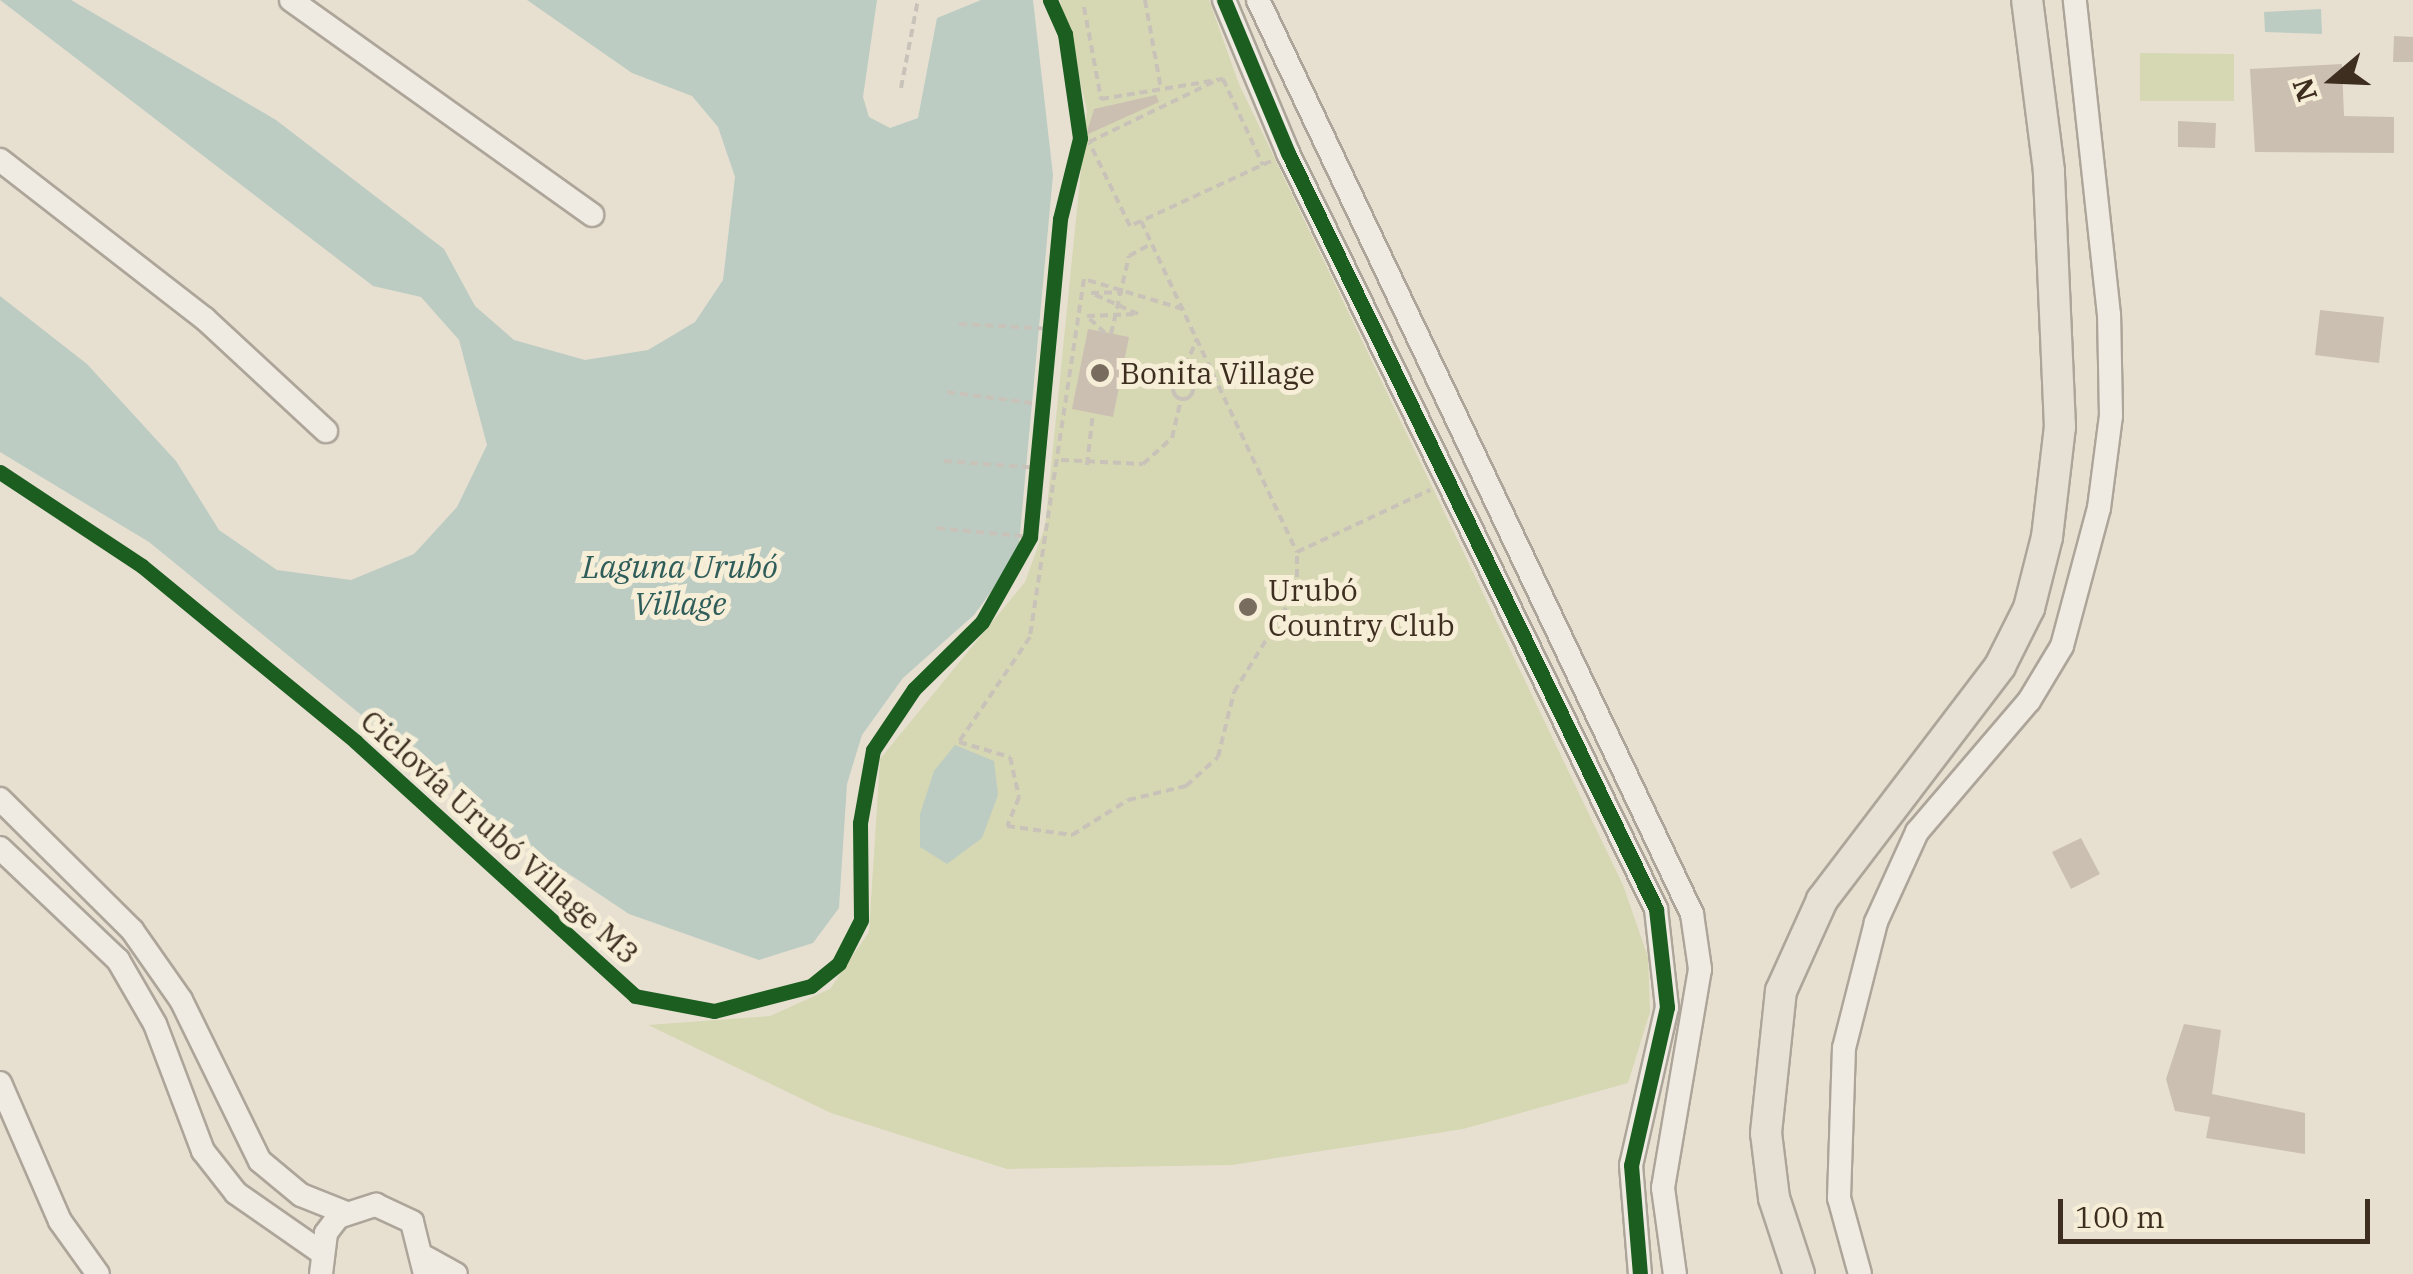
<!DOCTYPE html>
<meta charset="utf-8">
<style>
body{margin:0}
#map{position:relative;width:2413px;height:1274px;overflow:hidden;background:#e7e0d1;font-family:"IBM Plex Serif",serif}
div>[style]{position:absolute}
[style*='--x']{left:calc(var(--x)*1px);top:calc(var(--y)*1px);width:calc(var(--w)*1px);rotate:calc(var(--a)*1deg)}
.green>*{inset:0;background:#d6d7b3}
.water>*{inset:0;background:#bcccc2}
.building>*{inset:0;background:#cbbfb2}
.path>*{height:4px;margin-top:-2px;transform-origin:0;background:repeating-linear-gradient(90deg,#c8c2b9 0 8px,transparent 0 13px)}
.path>.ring{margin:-2px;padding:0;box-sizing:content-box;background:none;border:4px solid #c8c2b9;border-radius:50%}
.roads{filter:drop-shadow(2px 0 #ada599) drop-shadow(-2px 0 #ada599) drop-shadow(0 2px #ada599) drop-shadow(0 -2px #ada599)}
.minor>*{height:22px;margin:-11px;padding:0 11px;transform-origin:11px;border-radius:11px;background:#efebe3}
.major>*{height:30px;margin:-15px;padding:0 15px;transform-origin:15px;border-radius:15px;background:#e6e1d4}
.cycleway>*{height:15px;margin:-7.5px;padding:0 7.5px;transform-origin:7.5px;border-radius:7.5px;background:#1b5e20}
.dots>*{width:28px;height:28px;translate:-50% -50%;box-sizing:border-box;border:5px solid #f7eed8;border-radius:50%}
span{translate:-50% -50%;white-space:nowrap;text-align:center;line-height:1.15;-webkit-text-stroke:10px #f7eed8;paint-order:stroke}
.poi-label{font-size:30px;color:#3d2e20}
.left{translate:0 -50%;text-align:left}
.street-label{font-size:30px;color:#3d2e20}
.water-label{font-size:32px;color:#2f5d5a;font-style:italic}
.north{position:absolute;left:2283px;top:30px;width:100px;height:100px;-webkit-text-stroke:8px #f7eed8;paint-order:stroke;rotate:251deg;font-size:28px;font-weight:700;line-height:40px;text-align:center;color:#3d2e20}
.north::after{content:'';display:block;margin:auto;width:35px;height:45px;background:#3d2e20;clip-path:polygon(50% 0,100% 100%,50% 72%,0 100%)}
.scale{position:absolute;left:2058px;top:1199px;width:312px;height:45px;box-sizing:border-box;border:5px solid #3d2e20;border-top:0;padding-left:12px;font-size:30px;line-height:35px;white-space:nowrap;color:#3d2e20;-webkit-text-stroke:8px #f7eed8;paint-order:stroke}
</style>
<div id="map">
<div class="green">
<div style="clip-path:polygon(1060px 0,1209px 0,1239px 84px,1623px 885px,1648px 957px,1650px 1012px,1628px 1083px,1463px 1129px,1232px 1165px,1007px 1169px,831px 1113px,648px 1025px,770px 1016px,830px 989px,869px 932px,880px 759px,1025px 582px,1045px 527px,1087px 110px)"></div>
<div style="clip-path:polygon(2140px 53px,2234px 54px,2234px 101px,2140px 101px)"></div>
</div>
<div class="water">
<div style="clip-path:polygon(0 0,71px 0,276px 120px,444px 249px,475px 306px,514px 340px,585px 360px,648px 350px,695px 322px,723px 280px,735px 177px,718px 127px,692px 96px,632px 73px,527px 0,877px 0,863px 97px,869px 117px,890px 128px,918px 118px,937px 18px,981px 0,1033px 0,1053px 175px,1018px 555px,974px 615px,903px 678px,862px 735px,847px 784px,839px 908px,813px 943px,759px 960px,629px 914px,500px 828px,149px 542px,0 452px,0 296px,87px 364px,176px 461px,219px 530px,277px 570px,351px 580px,414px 554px,457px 507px,487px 445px,459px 340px,421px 297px,373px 286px)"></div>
<div style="clip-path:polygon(2321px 9px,2322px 34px,2265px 32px,2264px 12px)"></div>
<div style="clip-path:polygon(955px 745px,994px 761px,998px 795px,982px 838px,947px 864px,920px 847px,920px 814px,934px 771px)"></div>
</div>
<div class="building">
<div style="clip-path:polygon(2394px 36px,2413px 37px,2413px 62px,2393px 62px)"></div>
<div style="clip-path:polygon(2342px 64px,2344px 116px,2394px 117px,2394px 153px,2255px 152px,2250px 69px)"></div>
<div style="clip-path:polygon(1156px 95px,1159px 102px,1086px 135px,1094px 109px)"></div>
<div style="clip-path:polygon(2178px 121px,2216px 123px,2215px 148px,2178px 147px)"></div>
<div style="clip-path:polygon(2320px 310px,2384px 317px,2379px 363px,2315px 355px)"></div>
<div style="clip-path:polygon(1088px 329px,1129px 337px,1113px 417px,1072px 409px)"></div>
<div style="clip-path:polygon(2081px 838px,2100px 874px,2071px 889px,2052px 852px)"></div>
<div style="clip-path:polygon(2184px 1024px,2221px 1030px,2212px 1094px,2305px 1113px,2305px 1154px,2206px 1138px,2210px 1117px,2175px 1111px,2166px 1079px)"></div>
</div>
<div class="path">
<div style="--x:1145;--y:0;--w:90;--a:79.8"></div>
<div style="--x:1084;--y:7;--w:94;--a:79.5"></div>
<div style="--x:1101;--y:99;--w:124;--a:-9.3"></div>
<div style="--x:1223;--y:79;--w:95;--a:65.1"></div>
<div style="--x:901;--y:88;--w:90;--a:-79.1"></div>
<div style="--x:1271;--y:161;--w:143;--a:155.2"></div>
<div style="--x:1141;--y:221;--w:366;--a:64.8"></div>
<div style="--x:1297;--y:552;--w:147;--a:-25"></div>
<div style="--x:1141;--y:221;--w:12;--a:156"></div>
<div style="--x:1130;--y:226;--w:93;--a:-116"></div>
<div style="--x:1089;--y:142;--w:138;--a:-25.8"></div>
<div style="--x:1183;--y:309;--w:103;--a:-163.1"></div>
<div style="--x:1084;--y:279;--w:362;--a:98.6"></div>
<div style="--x:1030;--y:637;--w:127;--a:124.1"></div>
<div style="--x:959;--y:742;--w:53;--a:16.4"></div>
<div style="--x:1010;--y:757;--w:41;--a:77.3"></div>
<div style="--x:1019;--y:797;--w:31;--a:112"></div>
<div style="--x:1007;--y:826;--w:66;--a:7.9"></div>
<div style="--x:1072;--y:835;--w:66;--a:-32"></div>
<div style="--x:1128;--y:800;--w:60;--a:-13.6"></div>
<div style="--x:1186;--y:786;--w:43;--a:-42.2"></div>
<div style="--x:1218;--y:757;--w:67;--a:-76.2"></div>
<div style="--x:1234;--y:692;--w:120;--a:-58.3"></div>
<div style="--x:1297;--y:590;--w:38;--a:-90"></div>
<div style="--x:959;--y:324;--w:95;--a:3"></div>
<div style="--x:1105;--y:333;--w:25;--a:-137"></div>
<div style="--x:1087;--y:316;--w:51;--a:-2.2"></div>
<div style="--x:1138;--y:314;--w:51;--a:-155.9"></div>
<div style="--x:1091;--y:293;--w:32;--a:-2"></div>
<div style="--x:1111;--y:334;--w:80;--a:-77"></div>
<div style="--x:1129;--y:256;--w:26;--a:-29"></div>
<div style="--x:1180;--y:378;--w:43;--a:-66.4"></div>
<div class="ring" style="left:1173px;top:379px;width:16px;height:16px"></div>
<div style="--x:947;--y:392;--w:101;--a:7.4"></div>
<div style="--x:1061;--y:460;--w:82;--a:2.8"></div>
<div style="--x:1143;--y:464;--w:39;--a:-42"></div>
<div style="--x:1172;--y:438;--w:40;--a:-77"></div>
<div style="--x:944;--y:461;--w:96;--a:4.2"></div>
<div style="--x:1087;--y:465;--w:52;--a:-83.4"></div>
<div style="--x:937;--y:528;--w:93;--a:5.5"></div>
</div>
<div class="roads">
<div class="minor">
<div style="--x:291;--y:0;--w:370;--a:35.5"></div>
<div style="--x:1224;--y:0;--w:166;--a:67.3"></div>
<div style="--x:1288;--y:153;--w:841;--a:64.04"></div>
<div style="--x:1656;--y:909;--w:99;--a:83.6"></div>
<div style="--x:1667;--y:1007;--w:162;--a:102.8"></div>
<div style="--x:1631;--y:1165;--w:109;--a:85.3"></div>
<div style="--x:1258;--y:0;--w:1012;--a:64.6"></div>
<div style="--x:1692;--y:914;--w:56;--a:81.7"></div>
<div style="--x:1700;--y:969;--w:222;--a:99.6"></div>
<div style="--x:1663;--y:1188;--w:87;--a:82.1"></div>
<div style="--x:0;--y:160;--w:259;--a:37.8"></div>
<div style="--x:205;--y:319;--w:165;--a:42.8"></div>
<div style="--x:0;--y:799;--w:186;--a:44.8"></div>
<div style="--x:132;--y:930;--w:85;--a:55"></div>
<div style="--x:181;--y:1000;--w:179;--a:63.9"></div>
<div style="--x:260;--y:1161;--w:53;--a:39.7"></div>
<div style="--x:301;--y:1195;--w:48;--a:21.8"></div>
<div style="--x:0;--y:848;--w:163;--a:43.5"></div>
<div style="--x:118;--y:960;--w:74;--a:60"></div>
<div style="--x:155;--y:1024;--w:136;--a:69.3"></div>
<div style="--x:203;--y:1151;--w:53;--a:51.8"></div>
<div style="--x:236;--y:1193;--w:101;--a:34.9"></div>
<div style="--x:0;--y:1083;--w:150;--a:66.5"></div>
<div style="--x:60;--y:1221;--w:65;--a:54.4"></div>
<div style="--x:427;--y:1258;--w:33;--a:29"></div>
<div style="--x:321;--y:1274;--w:41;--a:-83"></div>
<div style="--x:326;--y:1233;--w:20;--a:-53"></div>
<div style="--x:338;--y:1217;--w:40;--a:-18"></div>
<div style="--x:376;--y:1205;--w:40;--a:25"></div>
<div style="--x:412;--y:1222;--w:54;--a:76"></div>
<div style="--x:1860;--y:1274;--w:79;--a:-105.4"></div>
<div style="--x:1839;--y:1198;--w:150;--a:-88.1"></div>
<div style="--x:1844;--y:1048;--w:130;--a:-75.7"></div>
<div style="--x:1876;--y:922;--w:99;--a:-65.5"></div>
<div style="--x:1917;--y:832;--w:172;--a:-49.5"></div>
<div style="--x:2029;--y:701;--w:64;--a:-59"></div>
<div style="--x:2062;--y:646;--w:143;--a:-75"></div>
<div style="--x:2099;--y:508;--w:93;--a:-82.6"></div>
<div style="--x:2111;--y:416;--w:101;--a:-91.1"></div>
<div style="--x:2109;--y:315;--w:317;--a:-96.2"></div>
</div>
<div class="major">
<div style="--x:1799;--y:1274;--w:80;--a:-108.2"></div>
<div style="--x:1774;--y:1198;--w:65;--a:-97"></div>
<div style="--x:1766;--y:1133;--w:143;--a:-84"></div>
<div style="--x:1781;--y:991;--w:100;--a:-65.7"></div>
<div style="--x:1822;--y:900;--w:294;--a:-52.7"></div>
<div style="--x:2000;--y:666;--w:65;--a:-63.4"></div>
<div style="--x:2029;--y:608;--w:73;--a:-75.8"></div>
<div style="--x:2047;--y:537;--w:111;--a:-83.3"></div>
<div style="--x:2060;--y:427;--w:256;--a:-92.5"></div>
<div style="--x:2049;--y:171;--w:172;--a:-97.3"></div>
</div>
</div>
<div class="cycleway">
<div style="--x:1224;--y:0;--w:166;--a:67.3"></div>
<div style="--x:1288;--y:153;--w:841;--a:64.04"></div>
<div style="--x:1656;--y:909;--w:99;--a:83.6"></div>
<div style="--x:1667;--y:1007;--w:162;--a:102.8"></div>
<div style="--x:1631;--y:1165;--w:109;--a:85.3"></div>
<div style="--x:0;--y:472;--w:170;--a:33.5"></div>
<div style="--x:142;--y:566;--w:277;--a:39.4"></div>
<div style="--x:356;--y:742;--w:377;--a:42.3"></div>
<div style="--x:635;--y:996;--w:80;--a:10.8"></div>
<div style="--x:714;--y:1011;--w:100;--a:-14.5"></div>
<div style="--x:811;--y:986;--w:36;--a:-39"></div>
<div style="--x:839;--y:963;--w:48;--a:-62.9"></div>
<div style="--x:861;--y:920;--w:97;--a:-90.6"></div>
<div style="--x:860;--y:823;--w:74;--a:-79.9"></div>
<div style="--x:873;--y:750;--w:73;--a:-56.1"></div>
<div style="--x:914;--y:689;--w:95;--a:-44.6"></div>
<div style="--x:982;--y:622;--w:98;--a:-60.5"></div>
<div style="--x:1030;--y:537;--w:319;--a:-84.6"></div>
<div style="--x:1060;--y:219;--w:83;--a:-76.1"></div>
<div style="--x:1080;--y:138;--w:105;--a:-98.2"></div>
<div style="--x:1065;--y:34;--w:37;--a:-114"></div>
</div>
<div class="dots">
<div style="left:1100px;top:373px;background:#786c5e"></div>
<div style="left:1248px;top:607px;background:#786c5e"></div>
</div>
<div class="poi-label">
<span class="left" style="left:1120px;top:373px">Bonita Village</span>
<span class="left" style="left:1268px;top:607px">Urubó<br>Country Club</span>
</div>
<div class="street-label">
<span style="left:500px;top:837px;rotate:42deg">Ciclovía Urubó Village M3</span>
</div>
<div class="water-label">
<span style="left:680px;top:585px">Laguna Urubó<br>Village</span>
</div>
<div class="north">N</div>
<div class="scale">100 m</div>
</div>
